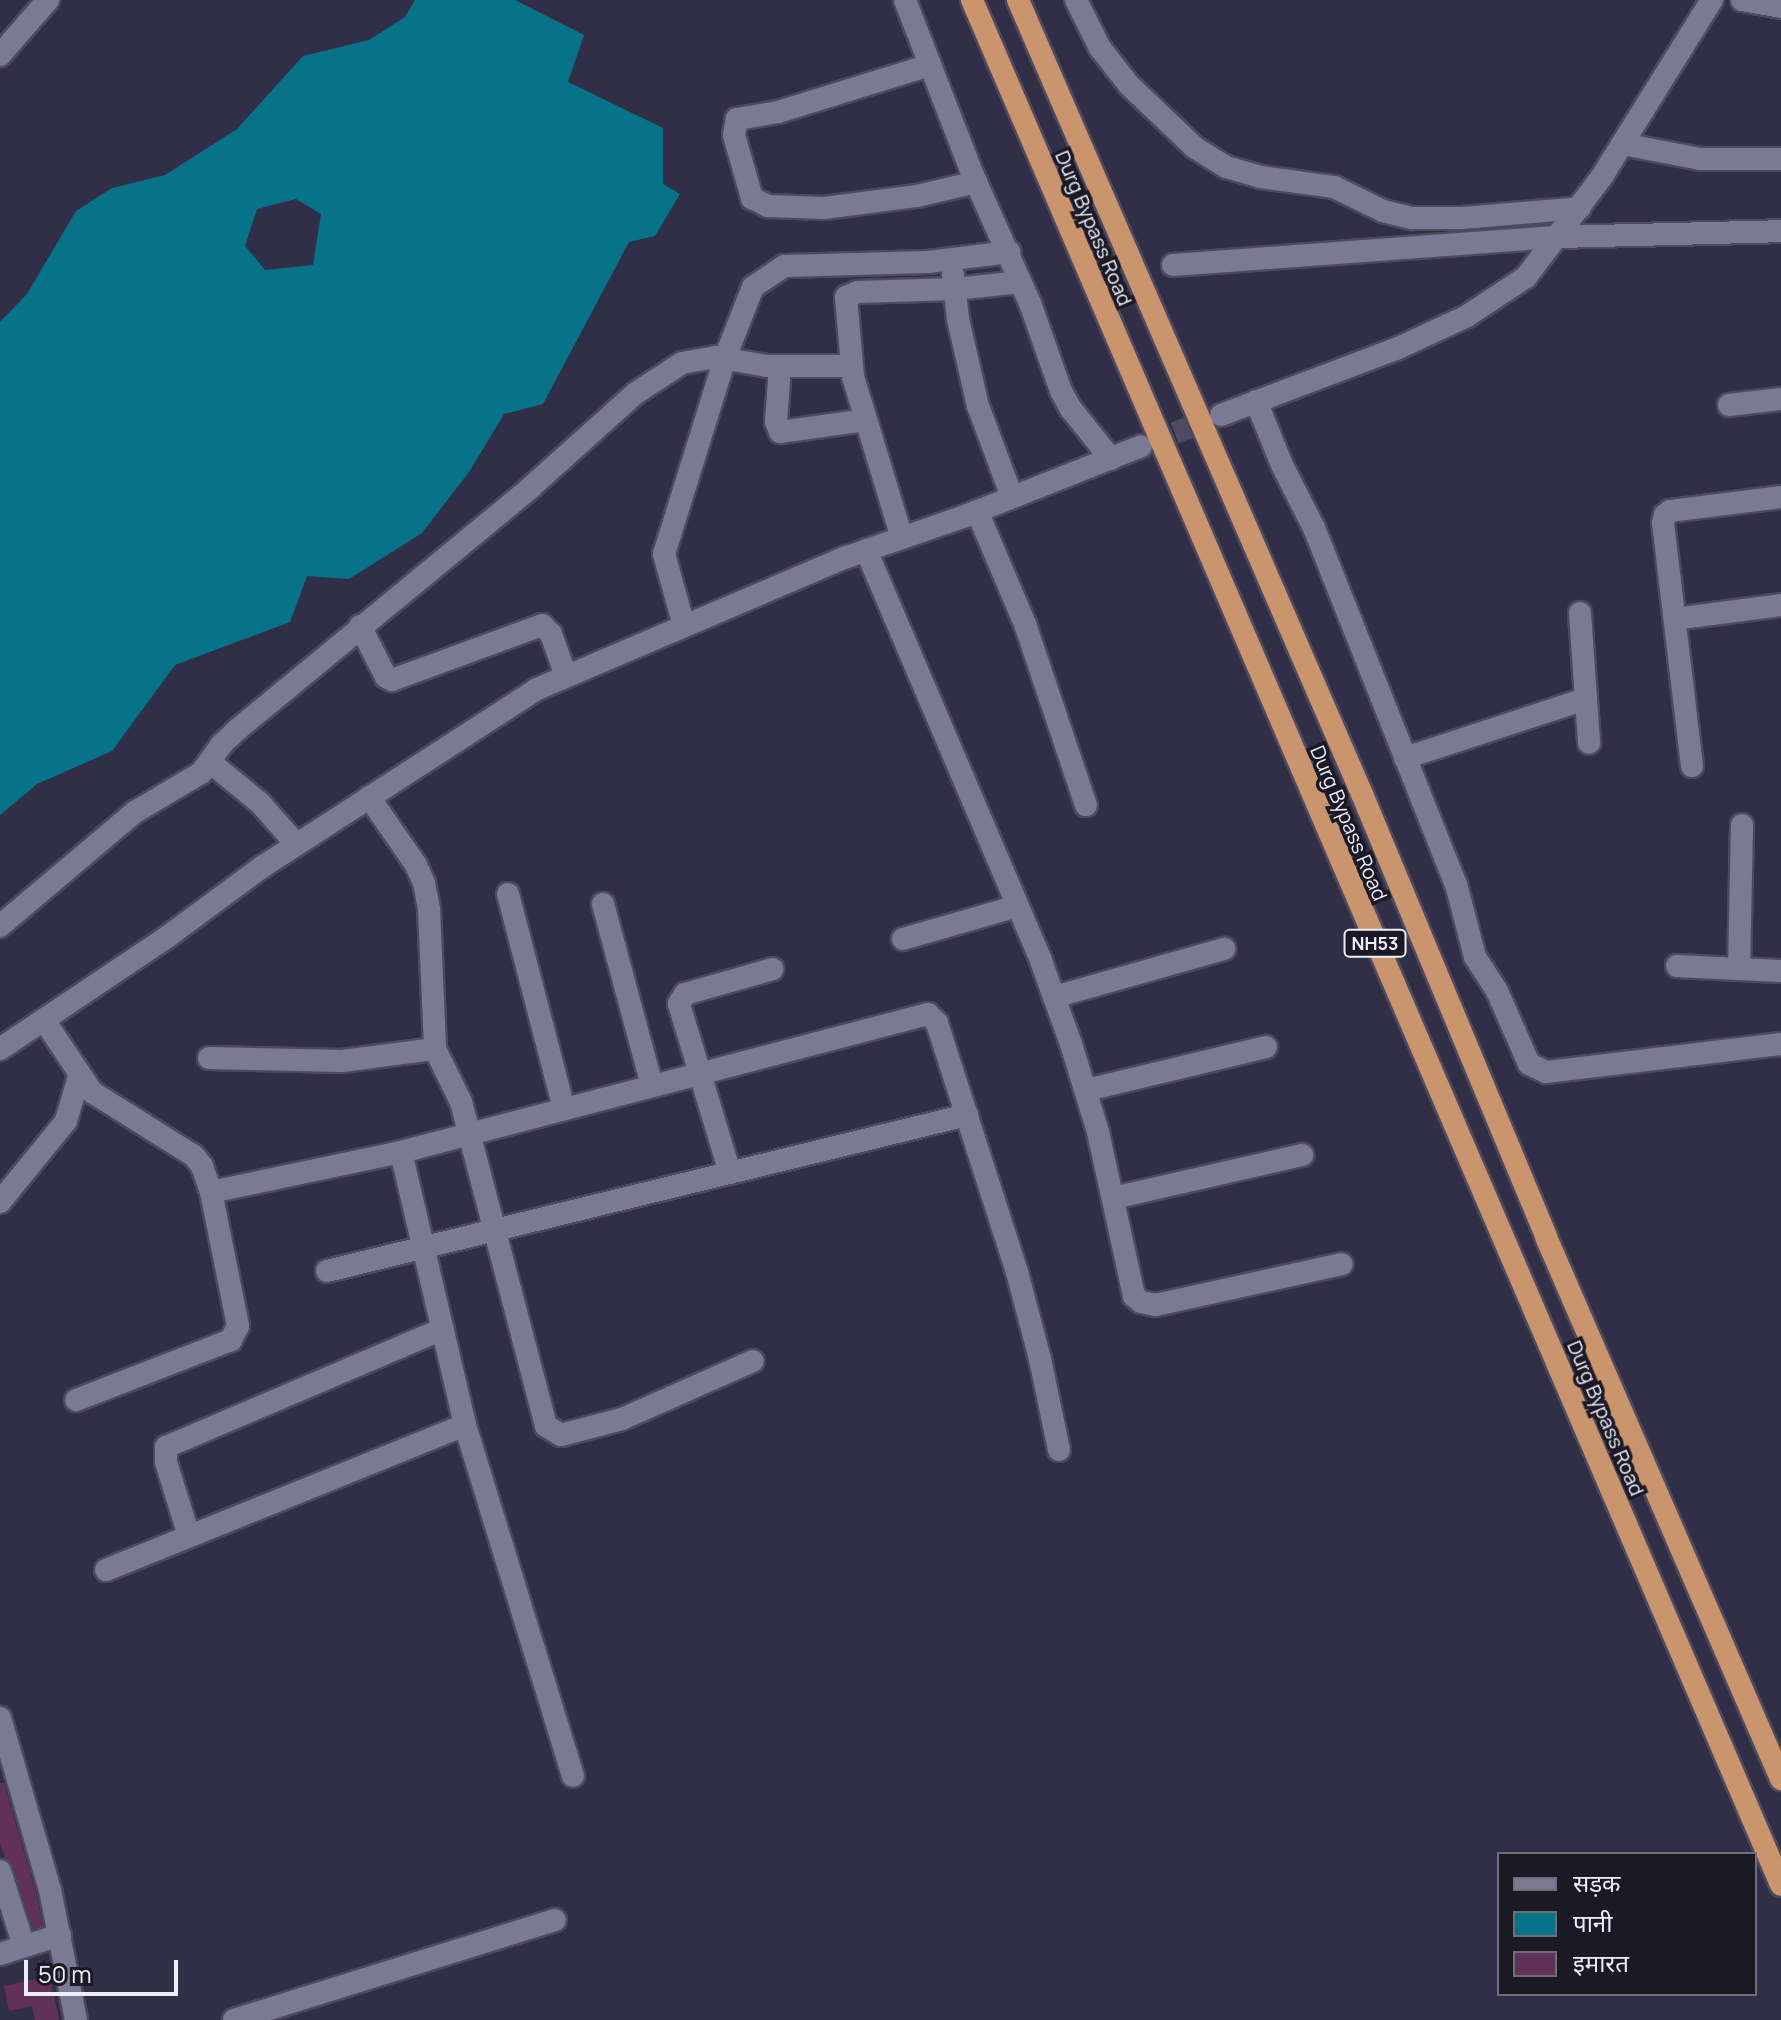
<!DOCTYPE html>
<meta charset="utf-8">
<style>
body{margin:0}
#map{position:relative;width:1781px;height:2020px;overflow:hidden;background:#312f47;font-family:Manrope,"Noto Sans Devanagari",sans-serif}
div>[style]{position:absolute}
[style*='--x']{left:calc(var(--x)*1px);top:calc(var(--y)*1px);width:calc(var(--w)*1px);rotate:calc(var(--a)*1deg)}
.water>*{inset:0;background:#077389}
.building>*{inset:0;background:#623159}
.minor-tunnel>*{height:22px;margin-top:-11px;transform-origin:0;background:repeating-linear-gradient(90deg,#4d4c62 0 22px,transparent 0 33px)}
.roads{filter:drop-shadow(2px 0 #4d4a5f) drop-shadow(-2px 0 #4d4a5f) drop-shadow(0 2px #4d4a5f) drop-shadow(0 -2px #4d4a5f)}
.minor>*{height:22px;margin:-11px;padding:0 11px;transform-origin:11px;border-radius:11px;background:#7b7a95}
.trunk>*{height:22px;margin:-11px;padding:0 11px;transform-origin:11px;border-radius:11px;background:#ca946d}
span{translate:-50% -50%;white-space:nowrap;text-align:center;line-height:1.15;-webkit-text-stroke:7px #1a1924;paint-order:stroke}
.shield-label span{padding:2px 6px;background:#1a1924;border:2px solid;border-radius:6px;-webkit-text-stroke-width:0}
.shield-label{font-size:18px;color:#ededfc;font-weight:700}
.street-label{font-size:20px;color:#ededfc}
.legend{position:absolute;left:1497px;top:1852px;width:260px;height:144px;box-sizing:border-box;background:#1a1924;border:2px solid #6e6e7a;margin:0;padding:10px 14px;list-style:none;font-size:24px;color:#ededfc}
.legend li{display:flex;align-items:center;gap:16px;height:40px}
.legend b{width:40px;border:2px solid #6e6e7a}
.scale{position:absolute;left:24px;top:1960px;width:154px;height:36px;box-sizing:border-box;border:4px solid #ededfc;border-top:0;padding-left:10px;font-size:24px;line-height:28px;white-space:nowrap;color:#ededfc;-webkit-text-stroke:6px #1a1924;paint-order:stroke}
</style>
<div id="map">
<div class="water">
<div style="clip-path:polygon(evenodd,415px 0,515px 0,584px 35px,568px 82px,663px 128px,663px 184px,680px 194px,655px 236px,629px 242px,543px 404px,504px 414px,469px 472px,422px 533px,349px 579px,307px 576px,290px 622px,175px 665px,112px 751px,37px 784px,0 815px,0 322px,27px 294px,76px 211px,112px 188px,165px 175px,237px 129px,303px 56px,369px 40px,405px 17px,415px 0,296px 199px,321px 214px,313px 265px,265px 270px,245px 246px,257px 209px,296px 199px)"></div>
</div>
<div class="building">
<div style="clip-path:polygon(0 1783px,4px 1783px,36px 1893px,43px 1926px,33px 1929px,13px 1867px,5px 1858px,0 1843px)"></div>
<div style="clip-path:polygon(50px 1976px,59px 2020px,35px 2020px,32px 2006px,9px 2011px,4px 1986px)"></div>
</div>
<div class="minor-tunnel">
<div style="--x:1144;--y:445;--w:77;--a:-21.3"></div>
</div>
<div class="roads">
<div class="minor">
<div style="--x:905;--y:0;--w:186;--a:68.8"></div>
<div style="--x:972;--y:173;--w:142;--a:66"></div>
<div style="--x:1030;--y:303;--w:93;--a:70.6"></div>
<div style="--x:1061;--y:391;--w:21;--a:61"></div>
<div style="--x:1071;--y:409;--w:64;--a:51.3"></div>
<div style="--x:1076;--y:0;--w:54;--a:63.4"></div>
<div style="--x:1100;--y:48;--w:47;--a:51.9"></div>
<div style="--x:1129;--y:85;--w:90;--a:43.6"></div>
<div style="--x:1194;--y:147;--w:38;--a:32"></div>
<div style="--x:1226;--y:167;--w:36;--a:16"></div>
<div style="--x:1261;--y:177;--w:74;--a:7.8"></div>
<div style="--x:1334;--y:187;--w:55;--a:26.1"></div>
<div style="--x:1383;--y:211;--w:30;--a:14"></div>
<div style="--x:1412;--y:218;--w:50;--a:0"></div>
<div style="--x:1462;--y:218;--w:118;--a:-4.8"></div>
<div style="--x:1742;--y:0;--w:40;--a:10"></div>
<div style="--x:0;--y:55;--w:73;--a:-48.9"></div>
<div style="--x:930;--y:65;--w:159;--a:162.8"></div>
<div style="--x:778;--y:112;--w:42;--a:170.3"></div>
<div style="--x:737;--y:119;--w:16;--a:101"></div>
<div style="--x:734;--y:135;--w:66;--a:74.1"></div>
<div style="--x:752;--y:198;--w:18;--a:27"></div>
<div style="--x:768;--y:206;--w:56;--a:2"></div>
<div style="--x:824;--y:208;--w:94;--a:-7.4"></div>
<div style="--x:917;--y:196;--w:61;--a:-13.3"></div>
<div style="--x:1622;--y:144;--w:80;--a:10.8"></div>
<div style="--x:1701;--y:159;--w:80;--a:0"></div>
<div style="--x:1173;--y:265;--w:386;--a:-4.2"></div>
<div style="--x:1558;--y:237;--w:223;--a:-1.5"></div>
<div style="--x:953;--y:275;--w:44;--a:83.5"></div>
<div style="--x:958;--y:319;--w:89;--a:77.1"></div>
<div style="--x:978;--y:406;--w:97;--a:69.5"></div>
<div style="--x:780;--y:367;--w:55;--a:94.2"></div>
<div style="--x:776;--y:422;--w:11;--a:68"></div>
<div style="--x:780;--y:432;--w:86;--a:-8"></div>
<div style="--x:1256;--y:401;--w:69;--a:67.9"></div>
<div style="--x:1282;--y:465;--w:71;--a:63.1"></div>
<div style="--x:1314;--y:528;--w:383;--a:68.3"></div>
<div style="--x:1456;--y:884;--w:75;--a:75.4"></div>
<div style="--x:1475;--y:957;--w:40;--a:57.1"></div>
<div style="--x:1497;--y:991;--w:80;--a:66.3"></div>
<div style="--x:1529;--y:1064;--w:19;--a:25"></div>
<div style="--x:1546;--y:1072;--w:237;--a:-6.8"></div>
<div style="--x:1729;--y:405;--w:52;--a:-6.6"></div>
<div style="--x:1221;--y:415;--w:187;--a:-20.7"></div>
<div style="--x:1396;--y:349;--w:78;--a:-24.9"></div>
<div style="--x:1467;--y:316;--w:71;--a:-33.5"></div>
<div style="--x:1526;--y:277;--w:124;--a:-52.9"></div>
<div style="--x:1601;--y:178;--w:210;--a:-58.1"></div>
<div style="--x:977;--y:511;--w:123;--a:67"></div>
<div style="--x:1025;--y:624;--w:191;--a:71.4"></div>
<div style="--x:902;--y:538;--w:168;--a:-106.9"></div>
<div style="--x:853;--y:377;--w:80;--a:-95"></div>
<div style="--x:846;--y:297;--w:13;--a:-23"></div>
<div style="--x:858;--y:292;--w:97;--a:-1.8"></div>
<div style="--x:955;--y:289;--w:66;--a:-6.1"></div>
<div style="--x:866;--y:550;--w:447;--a:66.9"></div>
<div style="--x:1041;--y:961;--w:88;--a:70.1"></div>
<div style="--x:1071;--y:1044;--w:92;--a:72.9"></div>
<div style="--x:1098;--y:1132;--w:168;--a:77.6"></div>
<div style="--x:1134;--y:1296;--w:9;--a:41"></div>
<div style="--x:1141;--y:1302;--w:15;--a:11"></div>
<div style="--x:1156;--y:1305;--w:190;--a:-12.4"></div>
<div style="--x:1580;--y:613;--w:130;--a:86"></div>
<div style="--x:1675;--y:619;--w:107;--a:-7.5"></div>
<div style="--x:360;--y:626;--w:57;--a:63"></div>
<div style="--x:386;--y:677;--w:7;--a:27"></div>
<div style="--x:392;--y:680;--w:160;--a:-20.1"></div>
<div style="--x:542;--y:625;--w:13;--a:45"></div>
<div style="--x:551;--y:634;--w:45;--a:70.3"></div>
<div style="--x:684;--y:626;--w:75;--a:-105.5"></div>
<div style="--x:664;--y:554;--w:205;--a:-72.7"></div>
<div style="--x:725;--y:358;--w:76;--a:-68.5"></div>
<div style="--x:753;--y:287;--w:37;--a:-34"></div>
<div style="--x:784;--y:266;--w:144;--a:-1.6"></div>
<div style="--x:928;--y:262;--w:82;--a:-7"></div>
<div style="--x:1405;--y:758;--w:190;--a:-18.1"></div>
<div style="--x:210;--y:762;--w:65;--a:39.4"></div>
<div style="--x:260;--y:803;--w:55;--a:48.7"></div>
<div style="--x:1692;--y:766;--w:245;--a:-96.8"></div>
<div style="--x:1663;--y:523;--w:8;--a:-76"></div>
<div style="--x:1665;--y:515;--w:6;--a:-39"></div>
<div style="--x:1670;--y:511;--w:112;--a:-7.2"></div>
<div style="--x:369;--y:797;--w:83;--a:55.3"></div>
<div style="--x:416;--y:865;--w:20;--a:66"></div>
<div style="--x:424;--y:883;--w:26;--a:79"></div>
<div style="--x:429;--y:909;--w:140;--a:87.5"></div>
<div style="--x:435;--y:1049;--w:59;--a:63.9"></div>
<div style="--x:461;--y:1102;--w:335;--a:75.3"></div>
<div style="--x:546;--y:1426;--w:17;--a:31"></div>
<div style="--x:561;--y:1435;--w:63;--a:-14.7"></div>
<div style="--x:622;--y:1419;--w:143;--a:-23.9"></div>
<div style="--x:508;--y:894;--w:222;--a:75.4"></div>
<div style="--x:603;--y:904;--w:188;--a:74.9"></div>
<div style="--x:0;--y:926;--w:177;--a:-40.2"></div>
<div style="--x:135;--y:812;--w:77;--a:-30.6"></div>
<div style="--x:201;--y:773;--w:34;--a:-54"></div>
<div style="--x:221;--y:745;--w:23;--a:-43"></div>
<div style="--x:238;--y:729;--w:379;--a:-39.5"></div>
<div style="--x:530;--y:488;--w:142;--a:-41.9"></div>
<div style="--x:636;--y:393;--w:55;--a:-33.1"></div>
<div style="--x:682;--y:363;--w:34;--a:-10"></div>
<div style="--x:715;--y:357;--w:53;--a:9.8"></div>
<div style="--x:767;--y:366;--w:84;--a:0"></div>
<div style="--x:903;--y:939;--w:119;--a:-16.1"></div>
<div style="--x:1677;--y:966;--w:104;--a:2.8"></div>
<div style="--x:1739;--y:969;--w:144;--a:-88.8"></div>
<div style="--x:1054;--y:997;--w:177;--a:-15.8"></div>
<div style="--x:44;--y:1020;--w:87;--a:56.3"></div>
<div style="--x:92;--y:1092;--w:120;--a:32.1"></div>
<div style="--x:194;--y:1156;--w:13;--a:51"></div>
<div style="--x:202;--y:1166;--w:28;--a:71"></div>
<div style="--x:211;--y:1192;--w:137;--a:78.6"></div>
<div style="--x:238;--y:1326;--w:16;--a:117"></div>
<div style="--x:231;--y:1340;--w:166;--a:158.8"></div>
<div style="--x:0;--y:1049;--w:201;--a:-33.8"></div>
<div style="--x:167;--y:937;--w:118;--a:-36.4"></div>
<div style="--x:262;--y:867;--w:328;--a:-32.9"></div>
<div style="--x:537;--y:689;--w:337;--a:-23.1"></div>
<div style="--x:847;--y:557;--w:128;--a:-19.1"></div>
<div style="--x:968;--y:515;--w:186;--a:-21.7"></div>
<div style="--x:209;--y:1058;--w:133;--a:1.3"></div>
<div style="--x:342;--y:1061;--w:94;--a:-7.4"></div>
<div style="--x:1087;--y:1090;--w:184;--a:-13.5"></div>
<div style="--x:401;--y:1152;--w:280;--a:76.8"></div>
<div style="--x:465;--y:1425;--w:367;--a:72.9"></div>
<div style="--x:730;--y:1173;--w:177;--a:-106.8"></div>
<div style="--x:679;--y:1004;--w:12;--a:-59"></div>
<div style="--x:685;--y:994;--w:91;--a:-15.9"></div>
<div style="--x:211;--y:1192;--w:194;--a:-11.9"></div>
<div style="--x:401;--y:1152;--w:545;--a:-14.67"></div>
<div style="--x:928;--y:1014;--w:13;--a:45"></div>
<div style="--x:937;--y:1023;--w:262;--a:72.2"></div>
<div style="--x:1017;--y:1272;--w:90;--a:75.2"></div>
<div style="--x:1040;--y:1359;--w:93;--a:78.2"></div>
<div style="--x:1113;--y:1198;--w:194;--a:-12.8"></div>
<div style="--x:0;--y:1202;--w:104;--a:-50.8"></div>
<div style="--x:66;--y:1121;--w:47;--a:-73.9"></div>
<div style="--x:327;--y:1271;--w:659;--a:-13.7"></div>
<div style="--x:189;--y:1536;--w:77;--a:-107.3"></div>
<div style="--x:166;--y:1462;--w:15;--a:-90"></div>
<div style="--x:166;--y:1447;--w:301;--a:-23.1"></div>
<div style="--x:106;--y:1570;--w:387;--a:-22"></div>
<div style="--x:0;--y:1718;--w:179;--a:73.8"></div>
<div style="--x:50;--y:1890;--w:133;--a:78.7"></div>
<div style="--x:0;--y:1871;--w:79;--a:72.3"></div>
<div style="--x:0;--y:1954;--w:63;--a:-17.6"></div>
<div style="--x:234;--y:2020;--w:336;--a:-17.3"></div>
</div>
<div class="trunk">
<div style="--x:972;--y:0;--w:2051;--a:66.77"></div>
<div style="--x:1018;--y:0;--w:865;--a:66.58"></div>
<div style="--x:1362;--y:794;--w:480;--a:67.4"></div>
<div style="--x:1546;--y:1237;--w:591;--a:66.56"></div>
</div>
</div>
<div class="shield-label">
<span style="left:1375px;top:943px">NH53</span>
</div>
<div class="street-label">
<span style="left:1094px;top:228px;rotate:67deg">Durg Bypass Road</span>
<span style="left:1349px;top:823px;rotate:67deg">Durg Bypass Road</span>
<span style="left:1606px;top:1418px;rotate:67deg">Durg Bypass Road</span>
</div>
<ul class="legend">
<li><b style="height:10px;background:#7b7a95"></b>सड़क</li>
<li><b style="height:22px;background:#077389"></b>पानी</li>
<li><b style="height:22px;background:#623159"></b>इमारत</li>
</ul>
<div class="scale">50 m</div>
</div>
